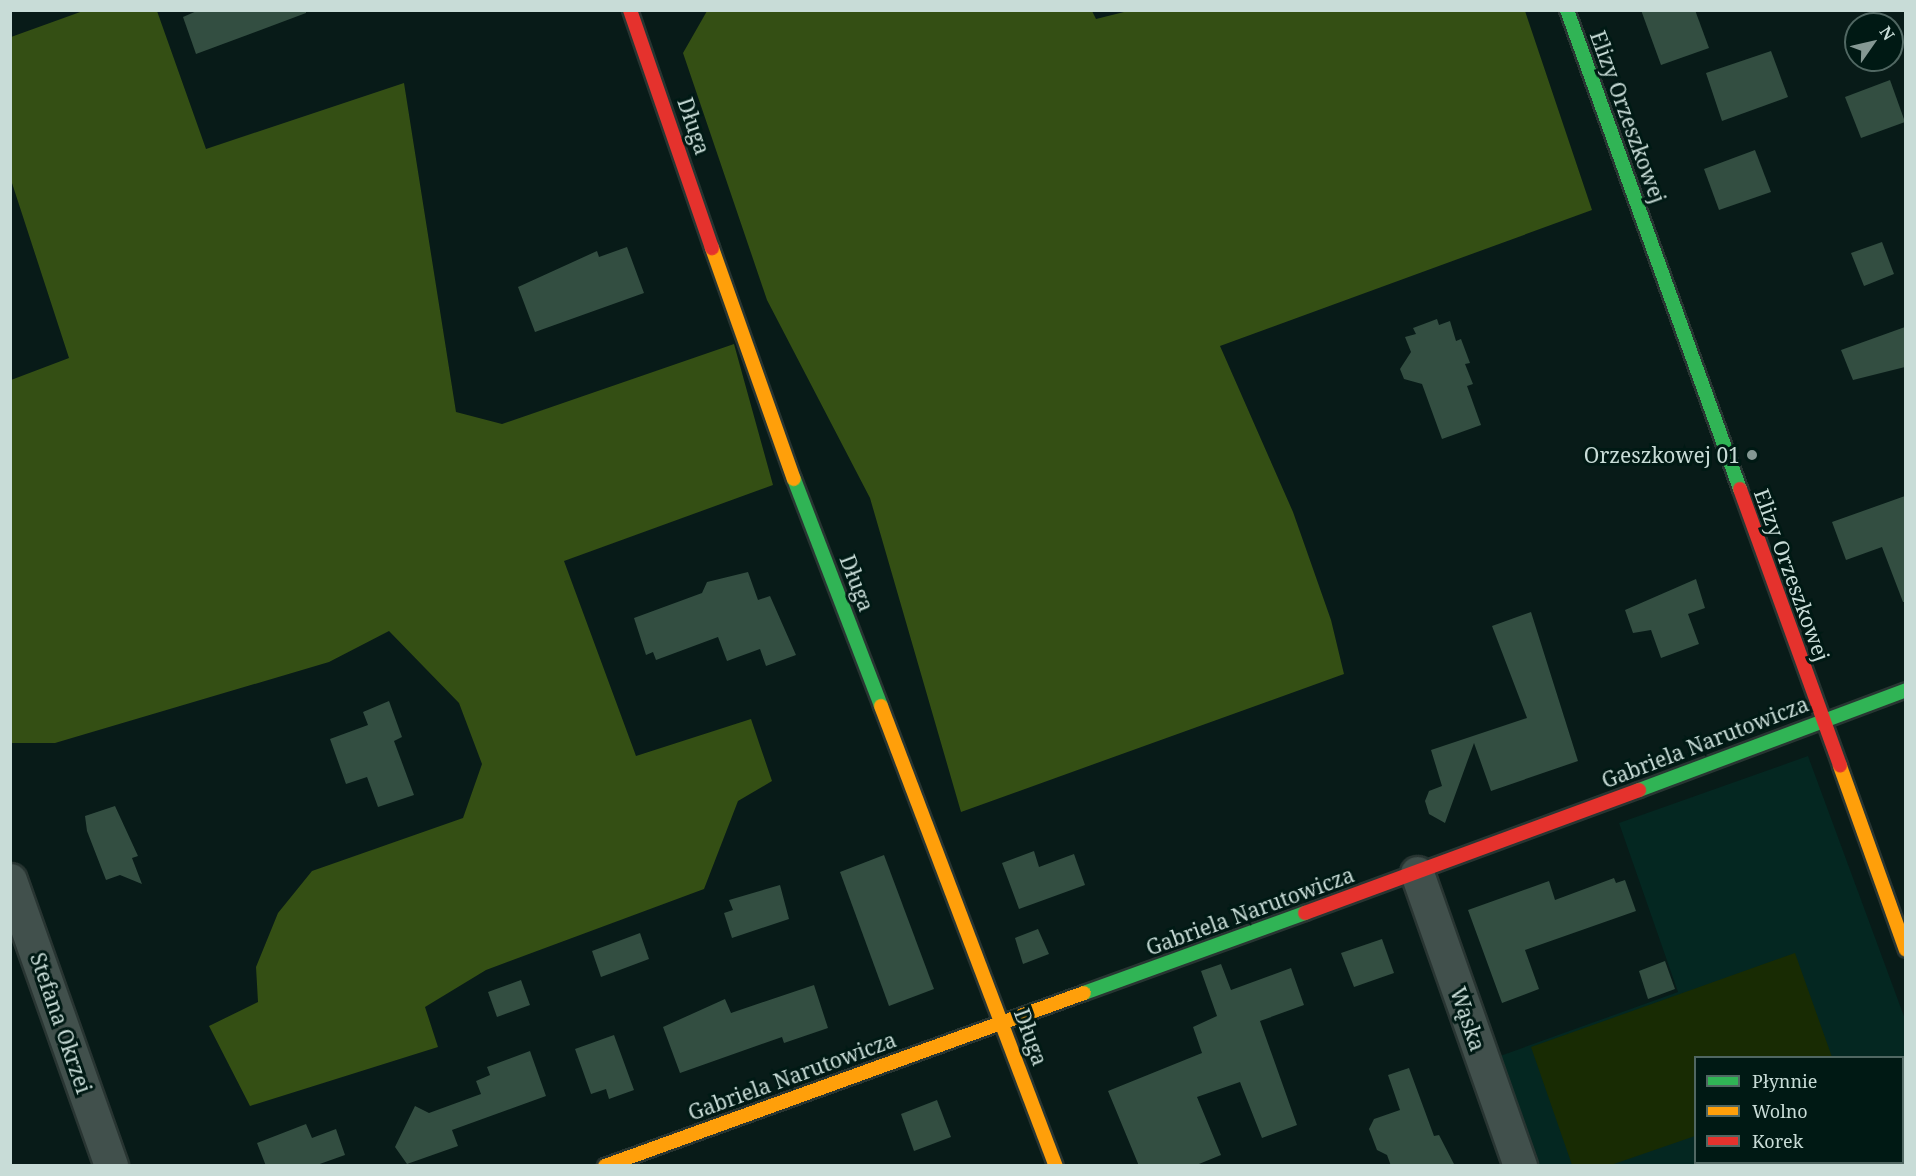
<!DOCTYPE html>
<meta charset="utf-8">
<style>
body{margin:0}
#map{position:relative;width:1916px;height:1176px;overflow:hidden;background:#081b18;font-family:"Noto Serif",serif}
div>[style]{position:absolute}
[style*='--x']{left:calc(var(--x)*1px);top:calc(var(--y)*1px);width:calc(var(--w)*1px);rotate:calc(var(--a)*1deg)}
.built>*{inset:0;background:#042721}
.green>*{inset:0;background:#182b03}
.forest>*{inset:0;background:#344f14}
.building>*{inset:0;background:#334e41}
.roads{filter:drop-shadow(2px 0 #283532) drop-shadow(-2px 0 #283532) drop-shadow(0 2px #283532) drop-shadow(0 -2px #283532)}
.street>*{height:33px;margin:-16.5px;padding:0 16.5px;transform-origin:16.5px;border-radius:16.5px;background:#41504c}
.fast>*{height:14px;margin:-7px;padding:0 7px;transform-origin:7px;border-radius:7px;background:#30b455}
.slow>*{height:14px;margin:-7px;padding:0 7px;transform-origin:7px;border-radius:7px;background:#ff9f0a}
.jam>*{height:14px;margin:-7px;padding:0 7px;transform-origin:7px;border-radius:7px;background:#e5322d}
.dots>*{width:16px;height:16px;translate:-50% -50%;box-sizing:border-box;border:3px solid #001914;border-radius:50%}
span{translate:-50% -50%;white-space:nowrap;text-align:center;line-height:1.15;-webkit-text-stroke:6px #001914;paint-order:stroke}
.street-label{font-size:21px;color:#c8dcd7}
.poi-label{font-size:21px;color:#c8dcd7}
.right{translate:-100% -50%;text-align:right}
.frame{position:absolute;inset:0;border:12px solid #c8dcd7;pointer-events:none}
.legend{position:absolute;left:1694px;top:1056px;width:210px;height:108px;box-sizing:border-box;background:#001914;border:2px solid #506762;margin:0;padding:8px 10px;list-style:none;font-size:18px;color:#c8dcd7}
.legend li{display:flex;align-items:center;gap:12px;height:30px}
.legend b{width:30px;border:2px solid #506762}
.north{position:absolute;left:1844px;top:12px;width:60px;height:60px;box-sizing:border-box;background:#001914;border:2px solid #506762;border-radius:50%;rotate:56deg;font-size:16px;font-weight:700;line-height:24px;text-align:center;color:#c8dcd7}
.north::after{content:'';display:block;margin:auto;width:21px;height:27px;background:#859894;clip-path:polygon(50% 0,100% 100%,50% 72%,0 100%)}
</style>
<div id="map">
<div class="built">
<div style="clip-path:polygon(1808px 756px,1905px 1019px,1905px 1072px,1902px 1058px,1696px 1058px,1696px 1162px,1815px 1165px,1539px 1165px,1500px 1056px,1678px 992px,1619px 823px)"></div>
</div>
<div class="green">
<div style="clip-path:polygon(1795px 953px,1832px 1057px,1696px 1058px,1695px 1136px,1611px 1165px,1572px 1165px,1531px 1047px)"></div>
</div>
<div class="forest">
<div style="clip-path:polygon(83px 11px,157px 11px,206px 149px,404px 83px,456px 412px,502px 424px,734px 344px,773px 485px,564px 561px,636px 756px,751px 719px,772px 781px,738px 801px,704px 889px,486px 970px,425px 1007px,438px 1047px,250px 1106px,209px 1026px,258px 1002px,256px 967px,278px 913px,312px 871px,463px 818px,482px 764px,459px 703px,389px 631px,329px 662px,55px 743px,11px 743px,11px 380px,69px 358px,11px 180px,11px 37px)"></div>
<div style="clip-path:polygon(1092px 11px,1096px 19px,1132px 10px,1525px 11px,1592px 210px,1220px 346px,1293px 512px,1331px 620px,1344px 674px,961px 812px,870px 498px,767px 300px,683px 53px,707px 11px)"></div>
</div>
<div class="building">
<div style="clip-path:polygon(199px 10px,306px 10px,306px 13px,196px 54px,183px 17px)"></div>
<div style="clip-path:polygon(1641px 10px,1695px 10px,1709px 48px,1661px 65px)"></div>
<div style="clip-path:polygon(1771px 51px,1788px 97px,1722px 121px,1706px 73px)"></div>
<div style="clip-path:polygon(1890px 80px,1905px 122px,1861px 138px,1845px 97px)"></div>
<div style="clip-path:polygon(1755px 150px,1771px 192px,1719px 210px,1704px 169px)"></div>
<div style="clip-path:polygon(1882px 242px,1894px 274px,1864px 286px,1851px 253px)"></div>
<div style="clip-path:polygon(627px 247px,644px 293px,535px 332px,518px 287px,597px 251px,599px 257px)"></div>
<div style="clip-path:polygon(1437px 319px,1439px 325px,1450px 321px,1456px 341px,1461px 339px,1470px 363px,1465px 364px,1473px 384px,1467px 386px,1481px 425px,1442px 439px,1422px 384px,1404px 379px,1400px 369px,1411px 352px,1405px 337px,1416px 334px,1413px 328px)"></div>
<div style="clip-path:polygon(1905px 327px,1905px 367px,1853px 380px,1841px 350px)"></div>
<div style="clip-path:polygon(1905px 496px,1905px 602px,1903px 602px,1882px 547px,1846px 560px,1832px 522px)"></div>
<div style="clip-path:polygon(748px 572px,758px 600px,770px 596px,796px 655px,766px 666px,760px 649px,727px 661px,718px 637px,656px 660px,653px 652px,646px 655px,634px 618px,702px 593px,707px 582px)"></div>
<div style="clip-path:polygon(1696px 579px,1705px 608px,1688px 614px,1699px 644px,1661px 658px,1651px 630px,1633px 633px,1625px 610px)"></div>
<div style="clip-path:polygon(1531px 612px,1578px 761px,1491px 791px,1474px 743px,1445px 823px,1429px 814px,1425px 801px,1429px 791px,1442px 786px,1431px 750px,1527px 718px,1492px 626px)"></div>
<div style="clip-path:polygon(389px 701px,402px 737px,394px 741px,414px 795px,378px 807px,367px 777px,346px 784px,330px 739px,368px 725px,363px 712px)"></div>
<div style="clip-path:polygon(115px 806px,138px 856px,132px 858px,142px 884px,120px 875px,106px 880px,87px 831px,85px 816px)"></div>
<div style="clip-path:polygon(1034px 851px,1039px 867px,1074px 854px,1085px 885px,1019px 909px,1002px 863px)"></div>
<div style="clip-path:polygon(884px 855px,934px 989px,889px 1006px,840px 872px)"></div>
<div style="clip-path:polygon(1614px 878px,1616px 883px,1625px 880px,1636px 911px,1525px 950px,1539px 989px,1502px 1003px,1468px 910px,1549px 881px,1555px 900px)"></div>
<div style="clip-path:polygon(780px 885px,789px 919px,732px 938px,724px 913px,733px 910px,729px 900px)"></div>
<div style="clip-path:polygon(1038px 929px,1049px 954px,1023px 964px,1015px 938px)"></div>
<div style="clip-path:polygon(640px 933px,649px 959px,601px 977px,592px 951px)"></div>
<div style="clip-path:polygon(1382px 939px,1394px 973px,1354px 987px,1341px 953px)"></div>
<div style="clip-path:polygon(1665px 961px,1675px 989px,1648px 999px,1639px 971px)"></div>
<div style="clip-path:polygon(1221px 964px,1231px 990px,1291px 968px,1304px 1005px,1260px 1021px,1297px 1125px,1262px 1138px,1240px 1082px,1197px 1097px,1221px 1155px,1194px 1166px,1139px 1166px,1108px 1091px,1202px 1053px,1193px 1027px,1217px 1016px,1201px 971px)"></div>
<div style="clip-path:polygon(521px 980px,530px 1005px,497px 1017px,488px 992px)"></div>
<div style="clip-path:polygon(814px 985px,828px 1028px,784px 1043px,782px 1037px,680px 1073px,663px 1027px,725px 999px,731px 1013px)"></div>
<div style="clip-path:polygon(614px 1035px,634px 1090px,609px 1099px,606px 1089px,591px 1094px,575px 1049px)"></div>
<div style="clip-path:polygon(530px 1051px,546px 1096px,452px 1130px,458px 1146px,407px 1164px,395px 1147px,415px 1106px,429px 1113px,481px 1094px,476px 1081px,490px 1075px,487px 1067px)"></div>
<div style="clip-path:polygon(1409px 1068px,1434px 1136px,1439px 1135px,1455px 1166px,1391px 1166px,1387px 1155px,1377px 1150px,1369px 1129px,1374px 1119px,1400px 1110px,1388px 1075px)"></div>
<div style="clip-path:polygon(937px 1100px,951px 1137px,914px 1151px,901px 1114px)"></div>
<div style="clip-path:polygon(306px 1124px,312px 1138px,336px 1129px,345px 1155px,314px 1166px,266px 1166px,257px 1143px)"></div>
</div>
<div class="roads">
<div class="street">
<div style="--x:1417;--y:873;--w:311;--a:70.6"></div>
<div style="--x:10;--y:880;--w:303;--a:70.5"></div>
</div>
<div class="fast">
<div style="--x:1567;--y:10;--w:509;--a:70.14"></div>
<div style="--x:794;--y:479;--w:243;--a:69"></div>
<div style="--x:1639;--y:790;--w:285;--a:-20.5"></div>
<div style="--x:1084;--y:993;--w:235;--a:-19.9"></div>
</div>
<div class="slow">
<div style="--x:712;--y:248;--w:245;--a:70.5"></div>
<div style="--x:881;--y:706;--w:492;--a:69.2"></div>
<div style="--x:1840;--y:766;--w:195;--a:70.3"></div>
<div style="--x:605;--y:1166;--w:509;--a:-19.86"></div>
</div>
<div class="jam">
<div style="--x:630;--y:10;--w:252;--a:71"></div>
<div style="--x:1740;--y:489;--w:294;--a:70.1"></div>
<div style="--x:1305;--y:913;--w:356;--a:-20.2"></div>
</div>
</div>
<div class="dots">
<div style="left:1752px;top:455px;background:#859894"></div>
</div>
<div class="street-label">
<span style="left:1628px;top:117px;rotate:70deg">Elizy Orzeszkowej</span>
<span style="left:694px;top:126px;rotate:71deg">Długa</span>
<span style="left:1792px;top:575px;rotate:70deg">Elizy Orzeszkowej</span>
<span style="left:857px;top:583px;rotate:69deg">Długa</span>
<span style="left:1705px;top:742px;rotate:-21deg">Gabriela Narutowicza</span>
<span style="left:1250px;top:911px;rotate:-20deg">Gabriela Narutowicza</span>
<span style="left:1468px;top:1019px;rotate:71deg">Wąska</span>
<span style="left:61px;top:1023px;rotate:71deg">Stefana Okrzei</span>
<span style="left:1031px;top:1037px;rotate:70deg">Długa</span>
<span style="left:792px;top:1076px;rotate:-20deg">Gabriela Narutowicza</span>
</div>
<div class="poi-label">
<span class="right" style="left:1740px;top:455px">Orzeszkowej 01</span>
</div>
<div class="frame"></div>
<ul class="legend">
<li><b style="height:8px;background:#30b455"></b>Płynnie</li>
<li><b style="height:8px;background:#ff9f0a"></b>Wolno</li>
<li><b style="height:8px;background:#e5322d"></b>Korek</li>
</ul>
<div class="north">N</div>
</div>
